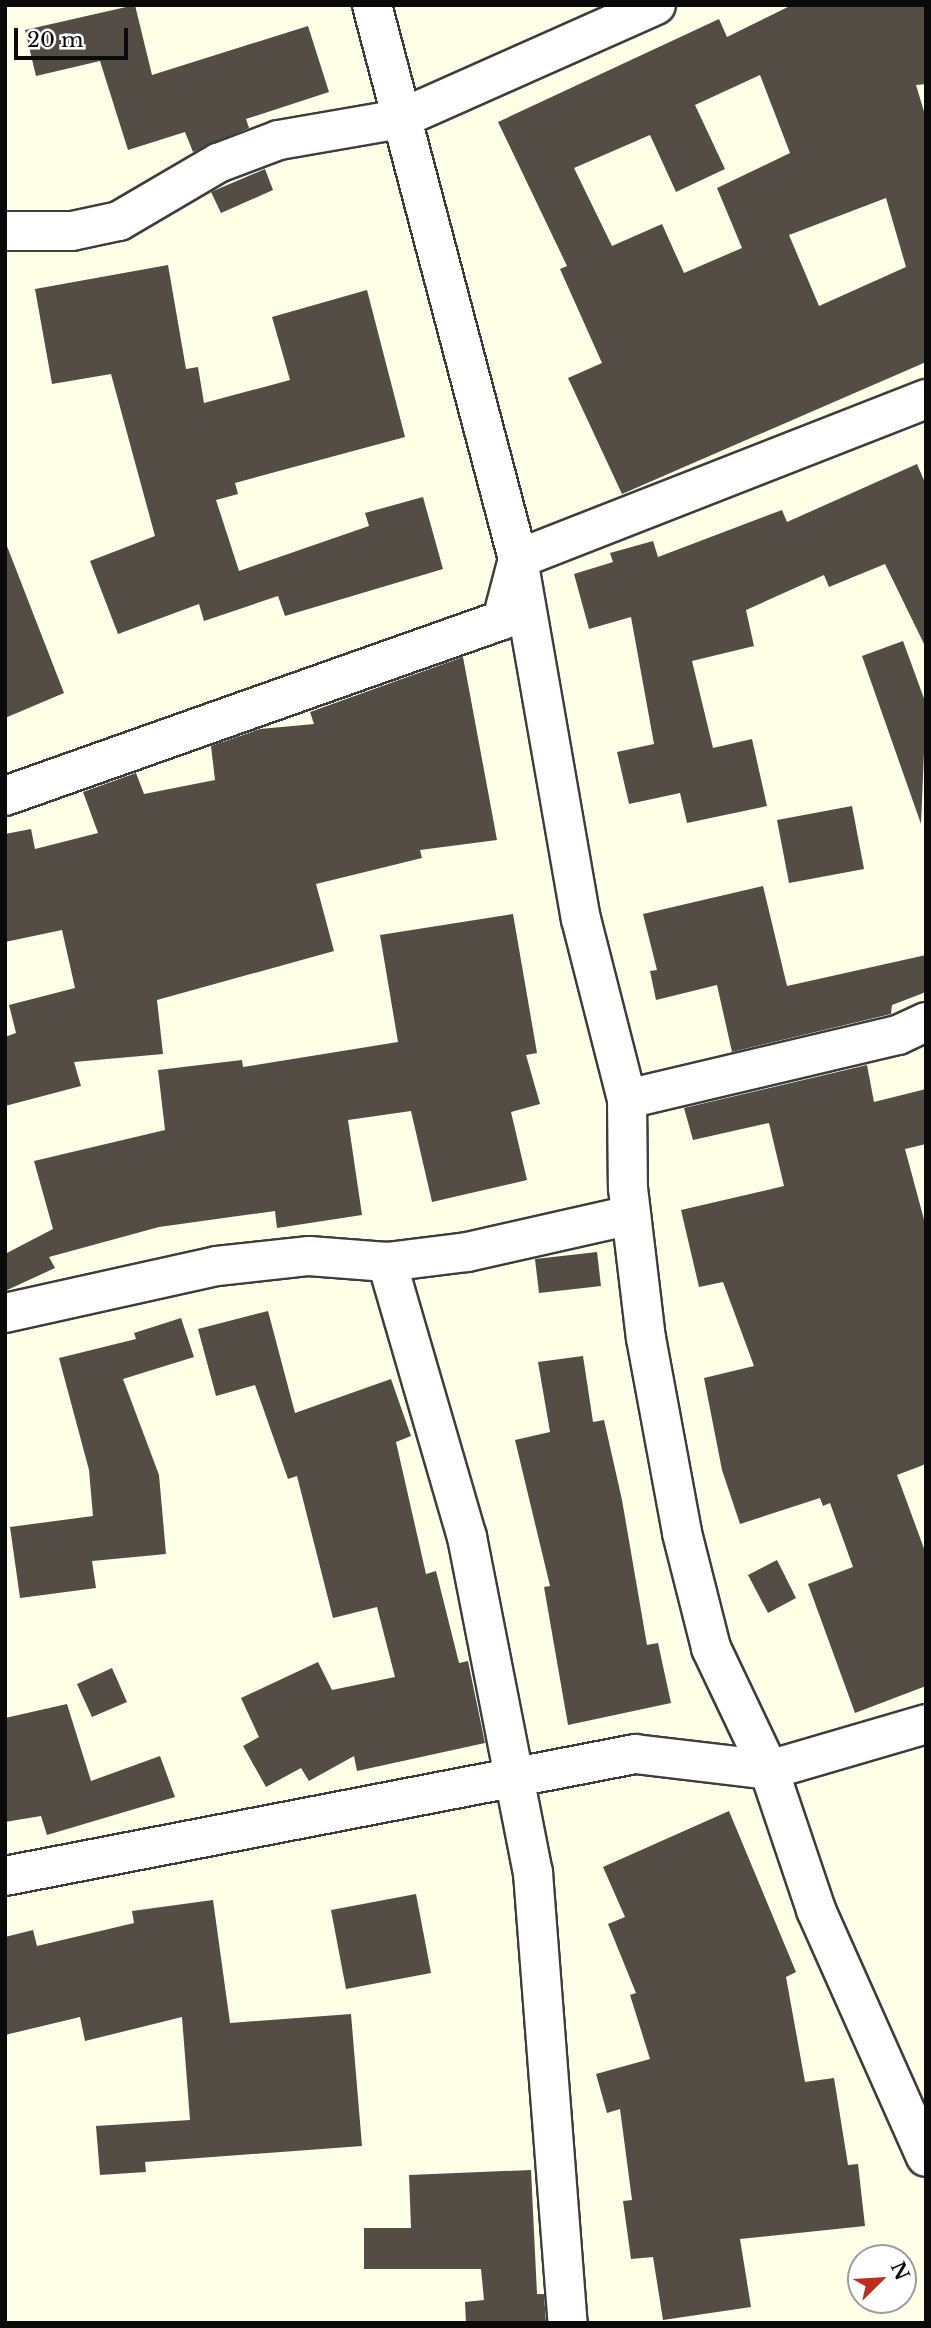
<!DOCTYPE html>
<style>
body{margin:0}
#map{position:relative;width:931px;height:2328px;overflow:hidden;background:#fffee7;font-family:"Libre Baskerville",serif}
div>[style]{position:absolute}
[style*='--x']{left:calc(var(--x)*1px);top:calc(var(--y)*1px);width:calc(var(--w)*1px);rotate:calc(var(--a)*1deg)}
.building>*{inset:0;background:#534d46}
.roads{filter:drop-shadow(2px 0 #3d3d3d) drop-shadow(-2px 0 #3d3d3d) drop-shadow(0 2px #3d3d3d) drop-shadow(0 -2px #3d3d3d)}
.minor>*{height:38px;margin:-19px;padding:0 19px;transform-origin:19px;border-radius:19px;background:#fff}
.tertiary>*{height:38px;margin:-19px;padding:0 19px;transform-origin:19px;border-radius:19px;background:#fff}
span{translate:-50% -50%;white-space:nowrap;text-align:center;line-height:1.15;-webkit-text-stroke:7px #fff;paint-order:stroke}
.frame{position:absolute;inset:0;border:7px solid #0a0a0a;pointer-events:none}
.north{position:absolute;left:847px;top:2244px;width:70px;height:70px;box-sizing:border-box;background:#fff;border:2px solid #9d9d9d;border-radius:50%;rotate:66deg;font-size:19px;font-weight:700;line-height:28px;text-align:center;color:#0a0a0a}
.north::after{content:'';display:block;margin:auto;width:24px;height:32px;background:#bd2e1f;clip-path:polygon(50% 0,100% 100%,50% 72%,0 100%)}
.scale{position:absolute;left:14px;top:28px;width:114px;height:32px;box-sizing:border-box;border:4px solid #0a0a0a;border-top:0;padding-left:9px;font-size:21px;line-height:24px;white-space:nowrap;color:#0a0a0a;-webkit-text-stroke:5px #fff;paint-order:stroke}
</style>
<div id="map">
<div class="building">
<div style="clip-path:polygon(135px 5px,152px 75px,308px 26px,329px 92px,246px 119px,249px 128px,193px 152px,185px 132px,128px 150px,100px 61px,36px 76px,25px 30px)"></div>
<div style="clip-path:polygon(evenodd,792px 5px,926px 5px,926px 84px,916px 85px,926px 118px,926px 362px,622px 494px,568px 378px,602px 363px,560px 269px,567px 266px,498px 122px,719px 19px,727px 37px,792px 5px,760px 75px,790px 153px,717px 188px,742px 248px,684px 273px,662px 224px,612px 246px,574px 168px,650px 135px,676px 192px,725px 169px,695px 105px,760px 75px,792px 5px,886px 198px,906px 267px,819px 306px,789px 235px,886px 198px)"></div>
<div style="clip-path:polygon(265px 169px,273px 190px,221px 213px,211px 192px)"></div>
<div style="clip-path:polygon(168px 265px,186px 369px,198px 367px,204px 403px,290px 380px,272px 317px,367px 290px,405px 437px,235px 483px,238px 494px,216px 500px,239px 571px,369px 526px,365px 513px,423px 497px,443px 569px,285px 616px,278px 596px,204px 621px,199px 604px,118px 634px,90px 561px,155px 536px,111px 374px,52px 384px,35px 289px)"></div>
<div style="clip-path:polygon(917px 464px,926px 485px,926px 648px,885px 564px,829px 587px,824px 575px,746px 610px,754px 646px,692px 661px,713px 748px,752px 739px,767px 806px,687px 823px,680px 793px,629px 804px,617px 752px,654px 744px,631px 617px,589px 629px,574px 574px,613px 562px,610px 553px,653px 541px,658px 557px,782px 510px,787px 522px)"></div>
<div style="clip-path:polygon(5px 541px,64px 693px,5px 718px)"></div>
<div style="clip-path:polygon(903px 641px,926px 704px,921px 824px,862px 656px)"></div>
<div style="clip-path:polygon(463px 657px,497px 840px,420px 850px,422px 858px,316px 884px,334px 951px,157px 1000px,163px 1054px,74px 1062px,81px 1086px,5px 1106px,5px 1037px,16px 1033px,9px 1005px,75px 988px,62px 930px,5px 942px,5px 834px,31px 829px,35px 849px,98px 833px,83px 792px,136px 773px,144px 794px,215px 780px,211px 746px,260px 729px,314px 724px,310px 712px)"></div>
<div style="clip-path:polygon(852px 806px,864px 869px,789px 883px,777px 820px)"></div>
<div style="clip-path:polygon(763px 886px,787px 986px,926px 955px,926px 992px,892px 1005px,891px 1014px,732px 1052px,717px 985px,656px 1000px,650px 971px,657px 970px,643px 914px)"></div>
<div style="clip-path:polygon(513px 914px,537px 1053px,526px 1055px,540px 1104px,511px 1112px,527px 1180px,432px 1202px,411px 1111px,348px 1120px,362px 1215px,277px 1228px,275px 1211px,159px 1227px,49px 1257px,55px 1268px,5px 1291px,5px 1254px,53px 1229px,34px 1161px,165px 1130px,158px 1070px,242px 1060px,243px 1067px,398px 1042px,380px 935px)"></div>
<div style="clip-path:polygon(867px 1065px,874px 1102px,926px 1089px,926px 1144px,905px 1149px,926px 1227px,926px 1464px,897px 1475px,926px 1554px,926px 1686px,855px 1713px,808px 1584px,853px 1567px,830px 1503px,823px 1506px,820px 1498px,740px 1524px,722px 1470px,704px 1378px,754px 1366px,723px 1282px,699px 1287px,681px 1210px,784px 1186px,769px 1123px,693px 1140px,684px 1108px)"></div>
<div style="clip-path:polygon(597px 1252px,601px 1286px,539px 1293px,535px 1259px)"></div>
<div style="clip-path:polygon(268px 1311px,295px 1413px,391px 1379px,411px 1436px,396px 1442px,426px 1574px,436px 1571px,459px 1663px,468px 1661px,485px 1743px,357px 1771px,354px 1756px,309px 1781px,301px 1768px,266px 1787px,243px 1746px,259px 1737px,241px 1698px,318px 1662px,332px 1690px,395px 1677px,377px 1607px,333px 1618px,297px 1476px,288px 1479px,255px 1385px,216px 1396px,198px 1329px)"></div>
<div style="clip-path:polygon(181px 1318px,194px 1357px,123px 1379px,159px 1475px,166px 1554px,92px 1561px,96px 1588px,20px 1598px,10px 1527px,93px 1516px,89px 1470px,59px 1358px,136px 1339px,134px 1333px)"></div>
<div style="clip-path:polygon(583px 1356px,593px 1422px,604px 1420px,622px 1500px,647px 1645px,658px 1643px,671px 1703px,568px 1725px,544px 1587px,550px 1586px,515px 1440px,550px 1432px,538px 1362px)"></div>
<div style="clip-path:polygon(777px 1560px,796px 1598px,768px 1613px,748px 1575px)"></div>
<div style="clip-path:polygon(112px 1668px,127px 1702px,92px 1717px,77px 1684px)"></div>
<div style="clip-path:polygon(67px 1704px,91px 1781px,160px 1756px,175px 1797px,47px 1835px,41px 1816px,5px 1822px,5px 1718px)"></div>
<div style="clip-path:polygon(729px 1811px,796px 1972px,786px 1977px,805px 2082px,834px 2078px,848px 2165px,858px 2164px,865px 2226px,740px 2239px,751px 2307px,663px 2320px,653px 2257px,631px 2259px,623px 2201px,632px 2200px,620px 2109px,607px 2113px,596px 2074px,650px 2059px,630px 1995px,636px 1993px,608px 1924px,625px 1917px,603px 1867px)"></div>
<div style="clip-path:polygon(416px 1894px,431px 1973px,346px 1989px,331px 1910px)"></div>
<div style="clip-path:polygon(213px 1900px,230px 2023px,351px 2014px,362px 2146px,145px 2162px,146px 2172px,100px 2175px,96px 2126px,190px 2120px,182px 2017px,85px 2041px,80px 2017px,5px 2035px,5px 1937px,33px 1930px,37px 1946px,134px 1923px,132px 1911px)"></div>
<div style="clip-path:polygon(531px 2170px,537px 2294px,544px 2294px,546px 2323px,466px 2323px,465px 2302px,484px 2300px,481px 2269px,364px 2269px,364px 2228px,411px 2228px,409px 2175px)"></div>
</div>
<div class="roads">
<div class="minor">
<div style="--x:5;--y:231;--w:67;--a:0"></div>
<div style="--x:72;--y:231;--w:48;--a:-12"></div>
<div style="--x:119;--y:221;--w:115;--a:-30.4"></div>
<div style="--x:218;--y:163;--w:65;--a:-20.7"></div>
<div style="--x:279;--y:140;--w:123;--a:-9.8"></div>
<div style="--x:400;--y:119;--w:280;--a:-24"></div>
<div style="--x:5;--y:796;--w:527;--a:-19.5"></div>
<div style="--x:502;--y:620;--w:63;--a:-75.3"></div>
<div style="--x:518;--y:559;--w:438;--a:-21.4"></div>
<div style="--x:627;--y:1099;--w:278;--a:-13.3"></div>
<div style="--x:898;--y:1035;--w:31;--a:-25"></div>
<div style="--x:387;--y:1262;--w:286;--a:73.8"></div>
<div style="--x:467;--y:1537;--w:342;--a:78.9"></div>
<div style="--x:533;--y:1873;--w:451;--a:85.6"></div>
<div style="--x:5;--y:1313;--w:217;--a:-12.5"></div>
<div style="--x:217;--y:1266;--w:93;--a:-6.2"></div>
<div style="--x:309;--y:1256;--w:78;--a:4.4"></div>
<div style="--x:387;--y:1262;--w:81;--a:-7.1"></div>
<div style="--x:467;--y:1252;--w:168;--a:-12.7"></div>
<div style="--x:5;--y:1876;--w:642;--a:-10.96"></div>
<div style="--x:635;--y:1754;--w:135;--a:6.8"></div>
<div style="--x:769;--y:1770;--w:164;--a:-16.3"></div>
</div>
<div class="tertiary">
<div style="--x:372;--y:5;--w:573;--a:75.24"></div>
<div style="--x:518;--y:559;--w:365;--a:80.1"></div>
<div style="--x:581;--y:919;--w:186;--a:75.7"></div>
<div style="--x:627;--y:1099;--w:89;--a:89.4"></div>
<div style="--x:628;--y:1188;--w:151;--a:83.2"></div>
<div style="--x:646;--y:1338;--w:198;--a:79.5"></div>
<div style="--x:682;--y:1533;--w:119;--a:75.8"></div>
<div style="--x:711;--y:1648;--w:135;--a:64.6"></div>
<div style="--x:769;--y:1770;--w:148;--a:71.4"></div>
<div style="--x:816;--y:1910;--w:270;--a:66"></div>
</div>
</div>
<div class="frame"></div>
<div class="north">N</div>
<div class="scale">20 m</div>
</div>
